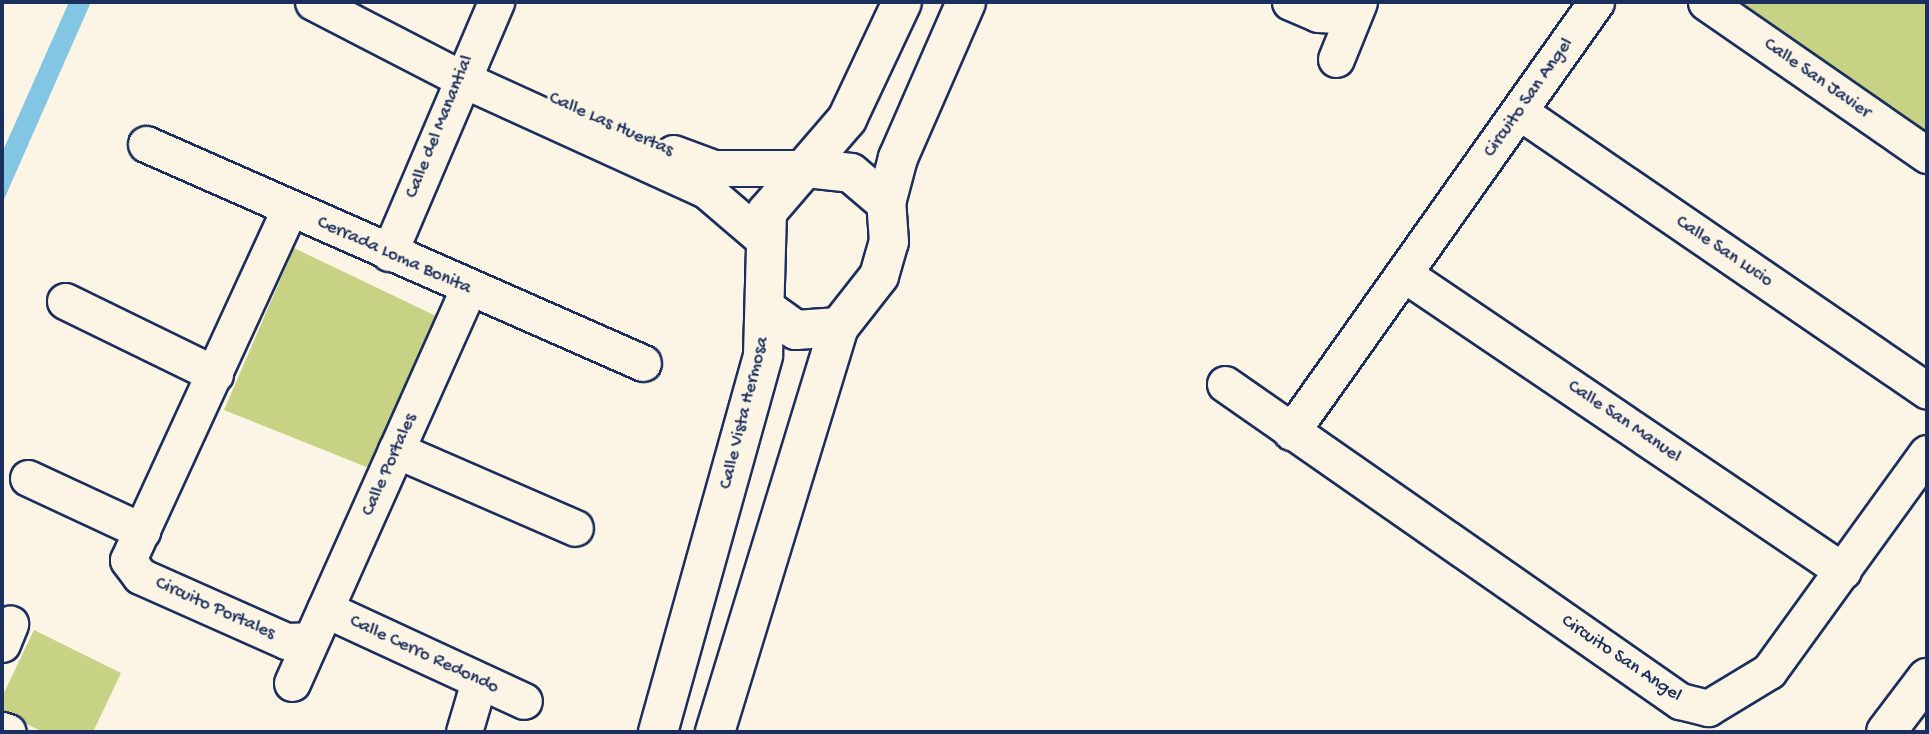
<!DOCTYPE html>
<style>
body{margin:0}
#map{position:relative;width:1929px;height:734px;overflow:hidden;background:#fcf5e5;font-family:"Gochi Hand",sans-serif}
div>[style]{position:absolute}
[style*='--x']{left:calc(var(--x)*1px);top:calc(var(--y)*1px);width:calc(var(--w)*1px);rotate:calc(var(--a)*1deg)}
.green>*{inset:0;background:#c7d285}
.water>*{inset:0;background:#83c6e4}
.roads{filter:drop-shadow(2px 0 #1b2f5e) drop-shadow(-2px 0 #1b2f5e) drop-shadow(0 2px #1b2f5e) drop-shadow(0 -2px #1b2f5e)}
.street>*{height:35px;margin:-17.5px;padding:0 17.5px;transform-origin:17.5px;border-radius:17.5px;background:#fcf5e5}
.secondary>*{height:38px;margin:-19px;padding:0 19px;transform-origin:19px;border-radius:19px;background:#fcf5e5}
span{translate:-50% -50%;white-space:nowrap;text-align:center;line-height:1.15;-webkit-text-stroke:6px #fcf5e5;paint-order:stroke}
.street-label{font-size:19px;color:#1b2f5e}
.frame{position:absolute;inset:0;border:4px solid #1b2f5e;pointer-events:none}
</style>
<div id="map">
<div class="green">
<div style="clip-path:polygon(1738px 2px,1927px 2px,1927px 136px,1927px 135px)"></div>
<div style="clip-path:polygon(294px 248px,436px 316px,369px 468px,224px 410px)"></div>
<div style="clip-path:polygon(34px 630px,121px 673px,93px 732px,43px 732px,2px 712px,2px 697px)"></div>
</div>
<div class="water">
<div style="clip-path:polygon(69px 2px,91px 2px,2px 204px,2px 153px)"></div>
</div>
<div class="roads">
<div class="street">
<div style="--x:313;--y:2;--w:165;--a:27.3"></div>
<div style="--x:460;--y:78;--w:270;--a:24.5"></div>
<div style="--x:706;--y:190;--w:74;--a:40.6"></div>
<div style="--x:1290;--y:2;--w:30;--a:23"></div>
<div style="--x:1318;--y:14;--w:35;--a:3"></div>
<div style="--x:1706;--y:2;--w:269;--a:34.7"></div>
<div style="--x:1336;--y:59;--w:61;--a:-68"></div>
<div style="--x:1520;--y:112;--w:493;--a:34.4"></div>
<div style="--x:146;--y:144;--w:543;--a:23.78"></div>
<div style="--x:673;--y:153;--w:44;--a:20.1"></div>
<div style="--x:714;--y:168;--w:93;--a:0"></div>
<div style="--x:289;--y:210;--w:385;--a:114.7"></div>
<div style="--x:128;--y:560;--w:20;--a:53"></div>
<div style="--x:140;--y:576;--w:160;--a:24"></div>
<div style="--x:286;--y:641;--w:24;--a:-2"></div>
<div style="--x:389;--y:253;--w:273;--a:-66.9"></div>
<div style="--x:1404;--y:274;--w:530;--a:34.08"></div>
<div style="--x:65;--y:301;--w:167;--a:26"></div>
<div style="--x:1225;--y:384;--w:555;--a:34.87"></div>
<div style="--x:1680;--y:701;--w:29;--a:14"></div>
<div style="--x:1708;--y:708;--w:71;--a:-31.2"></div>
<div style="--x:1769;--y:671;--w:269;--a:-54.1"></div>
<div style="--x:1291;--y:432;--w:527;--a:-54.65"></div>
<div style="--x:396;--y:450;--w:195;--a:23.5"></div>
<div style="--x:28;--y:478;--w:126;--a:24.9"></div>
<div style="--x:325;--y:609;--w:219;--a:24.8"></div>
<div style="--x:2;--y:644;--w:22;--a:-68"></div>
<div style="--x:292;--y:683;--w:432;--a:-65.9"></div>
<div style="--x:2;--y:730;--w:6;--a:18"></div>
<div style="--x:464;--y:732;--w:53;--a:-73.6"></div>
</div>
<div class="secondary">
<div style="--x:807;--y:168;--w:44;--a:6.5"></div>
<div style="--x:851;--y:173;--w:46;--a:40.6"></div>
<div style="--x:768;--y:310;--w:34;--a:36"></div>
<div style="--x:796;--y:330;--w:43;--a:-4"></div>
<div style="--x:658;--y:732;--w:391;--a:-74.4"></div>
<div style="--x:763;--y:355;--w:143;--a:-88.4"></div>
<div style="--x:767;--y:212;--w:123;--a:-49.3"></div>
<div style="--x:847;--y:119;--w:129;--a:-64.8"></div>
<div style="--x:715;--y:732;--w:424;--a:-73"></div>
<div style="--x:839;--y:327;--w:65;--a:-51.9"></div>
<div style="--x:879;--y:276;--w:35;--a:-74"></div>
<div style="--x:889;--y:242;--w:39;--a:-94"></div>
<div style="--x:886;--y:203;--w:47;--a:-75.1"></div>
<div style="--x:898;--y:158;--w:170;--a:-66.4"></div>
<div style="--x:1886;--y:732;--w:68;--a:-52.8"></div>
</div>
</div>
<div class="street-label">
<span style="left:1817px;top:79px;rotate:35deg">Calle San Javier</span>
<span style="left:1529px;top:98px;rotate:-55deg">Circuito San Angel</span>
<span style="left:611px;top:125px;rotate:24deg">Calle Las Huertas</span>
<span style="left:440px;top:127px;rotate:-68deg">Calle del Manantial</span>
<span style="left:1724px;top:252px;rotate:34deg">Calle San Lucio</span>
<span style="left:394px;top:256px;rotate:24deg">Cerrada Loma Bonita</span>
<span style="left:745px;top:413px;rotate:-76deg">Calle Vista Hermosa</span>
<span style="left:1624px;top:422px;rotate:34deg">Calle San Manuel</span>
<span style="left:390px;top:465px;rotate:-66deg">Calle Portales</span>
<span style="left:215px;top:609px;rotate:24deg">Circuito Portales</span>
<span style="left:424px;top:655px;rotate:25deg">Calle Cerro Redondo</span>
<span style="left:1621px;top:659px;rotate:34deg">Circuito San Angel</span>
</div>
<div class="frame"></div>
</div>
